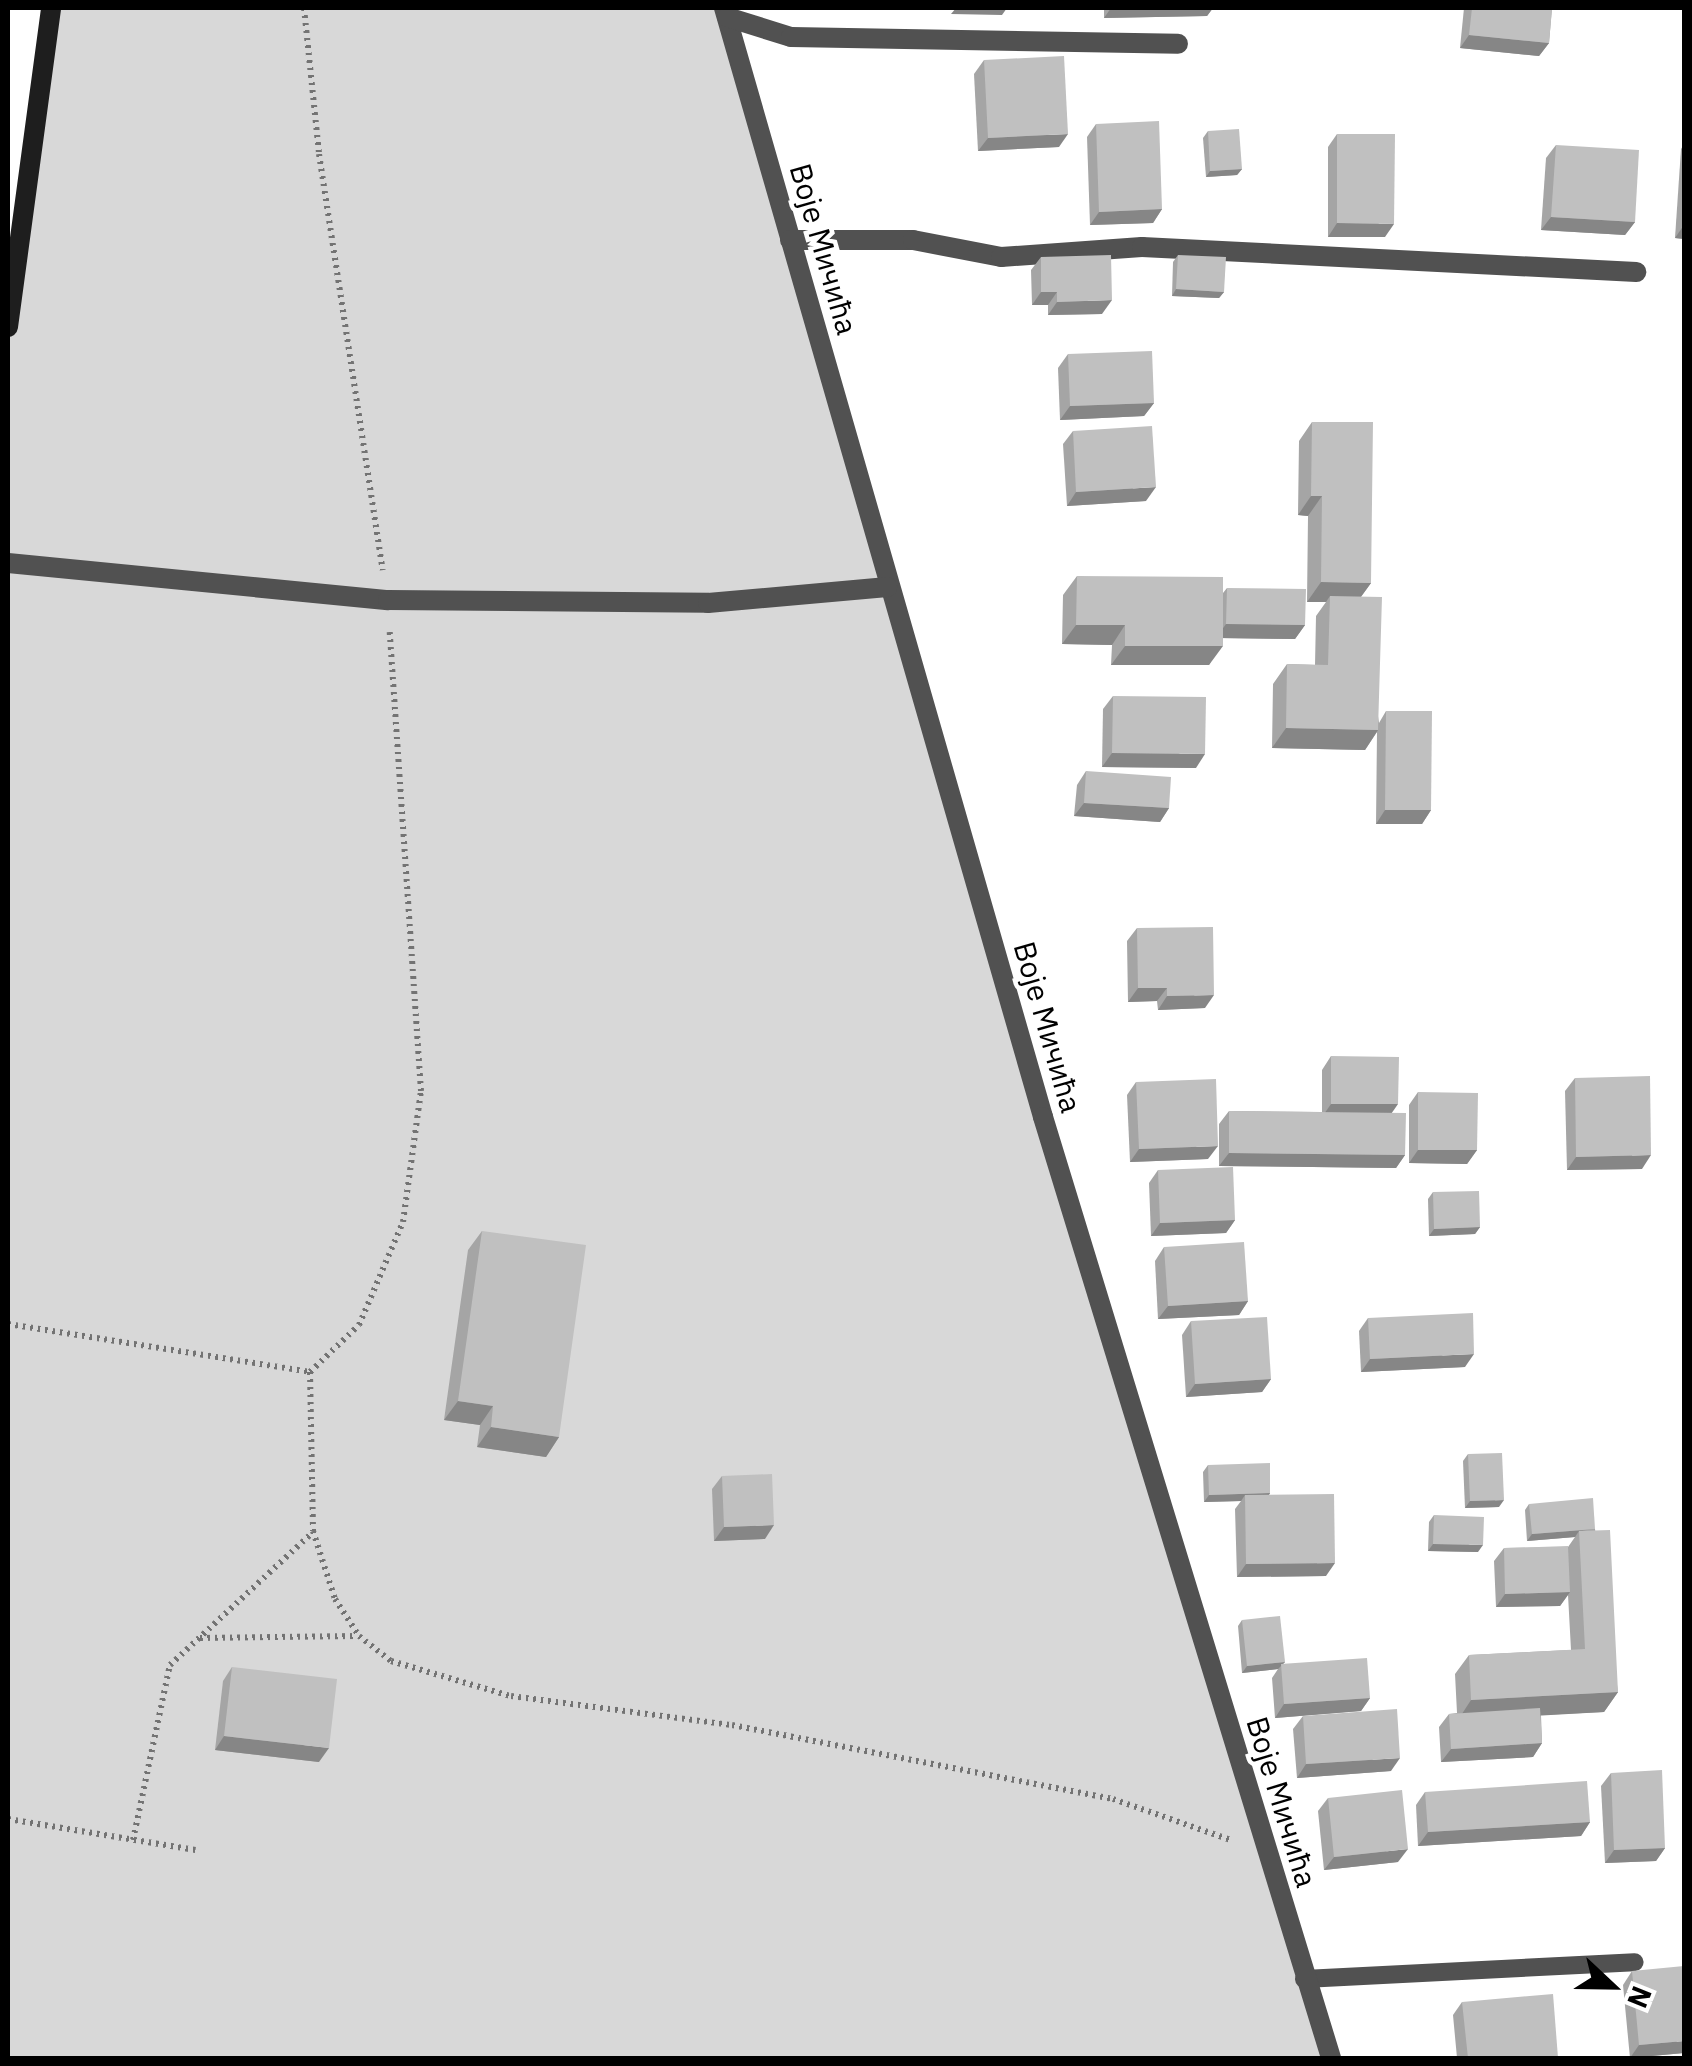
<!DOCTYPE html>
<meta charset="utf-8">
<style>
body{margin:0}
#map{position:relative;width:1692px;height:2066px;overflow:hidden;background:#fff;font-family:"IBM Plex Sans",sans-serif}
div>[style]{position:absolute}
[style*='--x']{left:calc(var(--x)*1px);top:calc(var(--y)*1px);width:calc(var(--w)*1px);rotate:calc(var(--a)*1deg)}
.green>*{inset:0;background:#d8d8d8}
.path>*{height:6px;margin-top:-3px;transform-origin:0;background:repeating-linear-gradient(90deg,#737373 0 2.5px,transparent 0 7.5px)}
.lane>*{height:18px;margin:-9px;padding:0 9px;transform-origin:9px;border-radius:9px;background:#515151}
.street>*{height:20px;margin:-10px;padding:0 10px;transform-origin:10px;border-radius:10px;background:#515151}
.secondary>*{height:20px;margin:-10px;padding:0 10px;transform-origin:10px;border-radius:10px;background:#1e1e1e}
.wall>*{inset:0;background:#a5a5a5}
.shaded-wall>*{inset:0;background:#868686}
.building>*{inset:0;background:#c0c0c0}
span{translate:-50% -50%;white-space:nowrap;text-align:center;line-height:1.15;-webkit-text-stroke:9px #fff;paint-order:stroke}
.street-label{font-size:30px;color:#000}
.frame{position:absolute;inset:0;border:10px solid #000;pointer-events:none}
.north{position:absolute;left:1562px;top:1936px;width:100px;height:100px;-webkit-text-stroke:8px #fff;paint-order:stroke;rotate:112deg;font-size:28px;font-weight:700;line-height:40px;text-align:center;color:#000}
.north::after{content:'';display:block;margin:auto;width:35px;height:45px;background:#000;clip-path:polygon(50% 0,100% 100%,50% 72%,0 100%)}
</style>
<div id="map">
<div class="green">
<div style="clip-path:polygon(51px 8px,724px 8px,1331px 2058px,8px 2058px,8px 327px)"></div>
</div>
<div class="path">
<div style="--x:304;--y:8;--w:147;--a:84.1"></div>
<div style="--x:319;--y:154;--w:421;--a:81.3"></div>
<div style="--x:8;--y:1324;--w:306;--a:9"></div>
<div style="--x:310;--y:1372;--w:68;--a:-43.8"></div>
<div style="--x:359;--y:1325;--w:112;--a:-66.9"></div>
<div style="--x:403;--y:1222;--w:132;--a:-82.2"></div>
<div style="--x:421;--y:1091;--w:460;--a:-93.9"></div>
<div style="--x:310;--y:1372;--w:159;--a:88.9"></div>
<div style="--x:313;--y:1531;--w:71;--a:72.1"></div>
<div style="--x:335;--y:1599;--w:44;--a:57"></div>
<div style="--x:359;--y:1636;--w:41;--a:38"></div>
<div style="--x:391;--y:1661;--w:125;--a:16.3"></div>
<div style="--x:511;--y:1696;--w:223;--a:7.5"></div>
<div style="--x:732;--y:1725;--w:388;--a:11"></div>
<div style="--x:1113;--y:1799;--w:125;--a:19.2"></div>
<div style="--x:200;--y:1638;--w:157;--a:-0.7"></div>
<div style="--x:8;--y:1819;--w:190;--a:9.4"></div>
<div style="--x:133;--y:1840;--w:179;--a:-78.1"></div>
<div style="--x:170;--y:1665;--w:195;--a:-42.9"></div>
</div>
<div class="lane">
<div style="--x:1304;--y:1979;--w:331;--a:-2.9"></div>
</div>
<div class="street">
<div style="--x:724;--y:8;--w:1154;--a:73.95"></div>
<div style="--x:1043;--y:1117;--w:984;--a:72.98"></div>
<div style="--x:727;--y:17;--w:67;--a:17.4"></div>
<div style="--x:791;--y:37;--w:387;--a:1"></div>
<div style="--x:790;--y:240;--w:123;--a:0"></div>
<div style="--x:913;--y:240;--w:90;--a:10.9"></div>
<div style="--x:1001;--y:257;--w:141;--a:-4.1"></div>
<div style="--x:1142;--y:247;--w:495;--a:2.9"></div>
<div style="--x:8;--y:563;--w:382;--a:5.6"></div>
<div style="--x:388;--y:600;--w:320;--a:0.5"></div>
<div style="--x:708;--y:603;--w:180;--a:-5.1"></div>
</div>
<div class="secondary">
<div style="--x:8;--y:327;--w:322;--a:-82.3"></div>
</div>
<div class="wall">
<div style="clip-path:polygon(1104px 8px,1213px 8px,1207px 16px,1104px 18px)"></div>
<div style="clip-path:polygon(1464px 8px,1552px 8px,1549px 43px,1539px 56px,1460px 48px)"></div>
<div style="clip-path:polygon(984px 60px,1059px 147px,978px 151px,974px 74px)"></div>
<div style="clip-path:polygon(1096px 124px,1162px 209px,1153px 223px,1090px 225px,1087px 137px)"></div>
<div style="clip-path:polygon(1208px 131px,1242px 169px,1237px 175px,1206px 177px,1203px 138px)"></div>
<div style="clip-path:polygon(1337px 134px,1385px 237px,1328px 237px,1328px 147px)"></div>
<div style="clip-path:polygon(1684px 144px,1684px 239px,1675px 238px,1681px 149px)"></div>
<div style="clip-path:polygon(1556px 145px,1635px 222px,1625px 235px,1541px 230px,1546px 158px)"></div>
<div style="clip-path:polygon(1178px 255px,1224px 292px,1219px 298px,1172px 296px,1173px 262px)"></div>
<div style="clip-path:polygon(1041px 257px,1102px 314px,1048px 315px,1048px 305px,1032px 305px,1031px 270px)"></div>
<div style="clip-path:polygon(1068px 354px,1154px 403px,1144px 416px,1060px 420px,1058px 368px)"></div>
<div style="clip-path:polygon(1312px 422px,1371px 583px,1361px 597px,1379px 723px,1386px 711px,1431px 810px,1422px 824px,1376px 824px,1377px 732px,1365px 750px,1272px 748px,1273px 684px,1287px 664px,1315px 665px,1316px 616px,1326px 602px,1307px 602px,1308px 516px,1298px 515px,1299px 441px)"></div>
<div style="clip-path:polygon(1073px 431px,1146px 501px,1067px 506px,1063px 444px)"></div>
<div style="clip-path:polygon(1077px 576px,1223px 593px,1227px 588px,1305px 625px,1295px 639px,1223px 638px,1209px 665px,1111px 665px,1112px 645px,1062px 644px,1063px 595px)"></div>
<div style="clip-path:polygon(1113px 696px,1196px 768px,1102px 767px,1103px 709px)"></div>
<div style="clip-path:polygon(1086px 771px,1169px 808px,1160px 822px,1074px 816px,1077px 785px)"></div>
<div style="clip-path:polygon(1137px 928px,1205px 1008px,1158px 1010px,1157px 1001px,1128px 1002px,1127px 941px)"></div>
<div style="clip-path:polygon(1331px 1056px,1392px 1113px,1405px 1155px,1396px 1168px,1219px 1166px,1219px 1124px,1229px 1111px,1322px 1112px,1322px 1070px)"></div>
<div style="clip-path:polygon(1575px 1078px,1642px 1169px,1567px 1170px,1565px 1091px)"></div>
<div style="clip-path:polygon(1136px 1082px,1208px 1159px,1130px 1162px,1127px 1095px)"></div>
<div style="clip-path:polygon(1418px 1092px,1477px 1150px,1467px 1164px,1409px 1163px,1409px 1105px)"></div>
<div style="clip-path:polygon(1158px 1170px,1235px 1220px,1226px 1233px,1151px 1236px,1149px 1183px)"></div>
<div style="clip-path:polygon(1433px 1192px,1480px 1227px,1475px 1234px,1429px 1236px,1428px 1199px)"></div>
<div style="clip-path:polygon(482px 1231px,559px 1437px,546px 1457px,477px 1447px,480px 1425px,444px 1420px,468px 1250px)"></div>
<div style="clip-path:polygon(1164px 1247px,1248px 1301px,1239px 1315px,1158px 1319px,1155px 1261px)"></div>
<div style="clip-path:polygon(1368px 1318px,1465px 1367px,1361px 1372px,1359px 1331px)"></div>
<div style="clip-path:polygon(1191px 1321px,1271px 1379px,1262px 1392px,1186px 1397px,1182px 1335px)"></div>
<div style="clip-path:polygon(1468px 1454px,1499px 1507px,1465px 1508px,1463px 1461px)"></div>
<div style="clip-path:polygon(1208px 1465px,1270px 1493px,1269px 1495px,1326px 1576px,1237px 1577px,1235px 1509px,1241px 1501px,1204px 1502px,1203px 1472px)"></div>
<div style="clip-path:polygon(722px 1476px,765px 1539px,714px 1541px,712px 1489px)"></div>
<div style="clip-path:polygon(1529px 1504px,1595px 1529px,1618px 1692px,1604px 1712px,1541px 1715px,1542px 1743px,1533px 1757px,1441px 1762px,1439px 1727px,1449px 1714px,1457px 1713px,1455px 1674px,1469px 1655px,1571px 1650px,1568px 1595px,1560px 1606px,1496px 1607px,1494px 1561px,1504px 1548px,1568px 1547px,1575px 1537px,1527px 1541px,1525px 1510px)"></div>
<div style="clip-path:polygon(1434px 1515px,1478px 1552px,1428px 1551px,1429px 1522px)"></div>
<div style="clip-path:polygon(1242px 1620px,1285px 1662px,1283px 1664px,1370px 1698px,1361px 1711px,1275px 1718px,1272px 1678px,1278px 1669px,1242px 1673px,1238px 1626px)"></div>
<div style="clip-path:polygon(232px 1667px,319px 1762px,215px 1750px,223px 1681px)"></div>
<div style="clip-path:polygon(1303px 1716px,1391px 1771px,1297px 1778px,1293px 1729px)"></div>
<div style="clip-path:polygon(1611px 1773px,1665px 1848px,1656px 1861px,1605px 1863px,1601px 1786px)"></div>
<div style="clip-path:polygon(1425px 1792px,1590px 1822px,1581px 1836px,1418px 1846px,1416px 1805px)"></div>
<div style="clip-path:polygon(1328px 1798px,1398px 1862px,1324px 1870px,1318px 1811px)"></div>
<div style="clip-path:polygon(1632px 1971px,1684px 2053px,1630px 2058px,1623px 1985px)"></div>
<div style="clip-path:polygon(1462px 2002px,1558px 2058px,1457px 2058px,1453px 2015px)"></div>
</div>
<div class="shaded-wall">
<div style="clip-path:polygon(956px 8px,1007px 8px,1002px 15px,951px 14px)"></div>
<div style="clip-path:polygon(1111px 8px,1213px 8px,1207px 16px,1104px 18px)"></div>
<div style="clip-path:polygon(1469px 35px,1549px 43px,1539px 56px,1460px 48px)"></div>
<div style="clip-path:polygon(1068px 134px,1059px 147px,978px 151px,988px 138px)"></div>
<div style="clip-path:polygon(1242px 169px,1237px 175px,1206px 177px,1210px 171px)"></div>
<div style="clip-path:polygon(1162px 209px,1153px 223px,1090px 225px,1099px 212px)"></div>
<div style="clip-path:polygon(1551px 217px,1635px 222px,1625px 235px,1541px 230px)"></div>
<div style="clip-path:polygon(1337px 223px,1394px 224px,1385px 237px,1328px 237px)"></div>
<div style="clip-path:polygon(1684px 225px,1684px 239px,1675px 238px)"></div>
<div style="clip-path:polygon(1176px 289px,1224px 292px,1219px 298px,1172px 296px)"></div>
<div style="clip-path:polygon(1041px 292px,1057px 292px,1048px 305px,1032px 305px)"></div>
<div style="clip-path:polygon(1112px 300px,1102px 314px,1048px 315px,1057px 302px)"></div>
<div style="clip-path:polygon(1154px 403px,1144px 416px,1060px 420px,1070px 406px)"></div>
<div style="clip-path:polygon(1156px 487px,1146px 501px,1067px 506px,1076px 492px)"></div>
<div style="clip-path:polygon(1311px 496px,1322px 496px,1308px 516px,1298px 515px)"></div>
<div style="clip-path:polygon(1321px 582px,1371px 583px,1357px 602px,1330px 596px,1326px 602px,1307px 602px)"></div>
<div style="clip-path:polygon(1226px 624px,1305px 625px,1295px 639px,1216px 638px)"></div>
<div style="clip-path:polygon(1076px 625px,1125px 625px,1112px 645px,1062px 644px)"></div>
<div style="clip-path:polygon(1125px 646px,1223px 646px,1209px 665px,1111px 665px)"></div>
<div style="clip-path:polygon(1286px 728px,1378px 730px,1365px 750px,1272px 748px)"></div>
<div style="clip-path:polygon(1112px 753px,1205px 754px,1196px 768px,1102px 767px)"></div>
<div style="clip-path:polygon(1084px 803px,1169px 808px,1160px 822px,1074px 816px)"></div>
<div style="clip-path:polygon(1385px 810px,1431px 810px,1422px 824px,1376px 824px)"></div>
<div style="clip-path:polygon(1138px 988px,1167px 988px,1157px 1001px,1128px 1002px)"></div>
<div style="clip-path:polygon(1214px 995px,1205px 1008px,1158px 1010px,1167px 996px)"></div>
<div style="clip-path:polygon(1331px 1104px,1398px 1104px,1389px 1117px,1322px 1117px)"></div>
<div style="clip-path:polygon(1218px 1146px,1208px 1159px,1130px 1162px,1139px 1149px)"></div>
<div style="clip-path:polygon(1418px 1150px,1477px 1150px,1467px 1164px,1409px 1163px)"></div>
<div style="clip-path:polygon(1229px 1153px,1405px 1155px,1396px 1168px,1219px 1166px)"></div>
<div style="clip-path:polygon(1651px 1155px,1642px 1169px,1567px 1170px,1576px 1157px)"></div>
<div style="clip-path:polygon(1235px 1220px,1226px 1233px,1151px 1236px,1160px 1223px)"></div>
<div style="clip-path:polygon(1480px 1227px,1475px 1234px,1429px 1236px,1434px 1229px)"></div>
<div style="clip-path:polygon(1248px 1301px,1239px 1315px,1158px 1319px,1168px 1306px)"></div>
<div style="clip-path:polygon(1474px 1354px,1465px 1367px,1361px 1372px,1370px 1359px)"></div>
<div style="clip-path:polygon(1271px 1379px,1262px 1392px,1186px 1397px,1195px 1384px)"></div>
<div style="clip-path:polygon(458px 1401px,493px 1406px,480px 1425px,444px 1420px)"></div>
<div style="clip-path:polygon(491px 1427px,559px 1437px,546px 1457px,477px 1447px)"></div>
<div style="clip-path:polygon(1270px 1493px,1266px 1500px,1245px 1495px,1241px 1501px,1204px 1502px,1209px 1495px)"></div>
<div style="clip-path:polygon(1504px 1500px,1499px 1507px,1465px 1508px,1470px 1501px)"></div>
<div style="clip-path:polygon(774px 1525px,765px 1539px,714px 1541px,724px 1527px)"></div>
<div style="clip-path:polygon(1595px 1529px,1579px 1531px,1575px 1537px,1527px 1541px,1532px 1534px)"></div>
<div style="clip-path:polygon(1433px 1544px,1483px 1545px,1478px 1552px,1428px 1551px)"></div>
<div style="clip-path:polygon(1335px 1563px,1326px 1576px,1237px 1577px,1246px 1564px)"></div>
<div style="clip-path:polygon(1570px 1592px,1560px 1606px,1496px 1607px,1505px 1594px)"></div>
<div style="clip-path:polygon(1285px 1662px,1278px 1669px,1242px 1673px,1247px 1666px)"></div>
<div style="clip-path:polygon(1618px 1692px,1604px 1712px,1458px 1720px,1471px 1700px)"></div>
<div style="clip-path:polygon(1370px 1698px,1361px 1711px,1275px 1718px,1284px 1704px)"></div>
<div style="clip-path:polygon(224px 1736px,329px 1748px,319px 1762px,215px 1750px)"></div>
<div style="clip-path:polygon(1542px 1743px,1533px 1757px,1441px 1762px,1451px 1749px)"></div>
<div style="clip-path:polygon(1400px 1758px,1391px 1771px,1297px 1778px,1306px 1764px)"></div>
<div style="clip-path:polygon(1590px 1822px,1581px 1836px,1418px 1846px,1428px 1832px)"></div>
<div style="clip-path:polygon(1665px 1848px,1656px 1861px,1605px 1863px,1614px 1850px)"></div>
<div style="clip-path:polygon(1408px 1849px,1398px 1862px,1324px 1870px,1334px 1857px)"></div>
<div style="clip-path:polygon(1684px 2041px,1684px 2053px,1630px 2058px,1639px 2045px)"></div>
</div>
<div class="building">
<div style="clip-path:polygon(1472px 8px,1552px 8px,1549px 43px,1469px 35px)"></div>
<div style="clip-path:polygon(1064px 56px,1068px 134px,988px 138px,984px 60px)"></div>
<div style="clip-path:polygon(1159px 121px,1162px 209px,1099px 212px,1096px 124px)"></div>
<div style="clip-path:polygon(1239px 129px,1242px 169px,1210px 171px,1208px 131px)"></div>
<div style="clip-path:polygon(1337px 134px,1395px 134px,1394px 224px,1337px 223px)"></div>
<div style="clip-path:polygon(1556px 145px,1639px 150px,1635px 222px,1551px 217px)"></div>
<div style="clip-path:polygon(1111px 255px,1112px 300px,1057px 302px,1057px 292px,1041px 292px,1041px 257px)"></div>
<div style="clip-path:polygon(1178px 255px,1226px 257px,1224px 292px,1176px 289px)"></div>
<div style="clip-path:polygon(1152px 351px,1154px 403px,1070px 406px,1068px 354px)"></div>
<div style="clip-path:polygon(1312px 422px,1373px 422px,1371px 583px,1321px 582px,1322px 496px,1311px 496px)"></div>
<div style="clip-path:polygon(1152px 426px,1156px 487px,1076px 492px,1073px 431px)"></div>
<div style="clip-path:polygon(1077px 576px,1223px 577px,1223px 646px,1125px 646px,1125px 625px,1076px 625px)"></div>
<div style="clip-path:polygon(1227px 588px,1306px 589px,1305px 625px,1226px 624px)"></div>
<div style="clip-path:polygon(1330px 596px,1382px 597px,1378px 730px,1286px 728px,1287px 664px,1328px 665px)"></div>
<div style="clip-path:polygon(1113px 696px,1206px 697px,1205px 754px,1112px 753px)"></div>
<div style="clip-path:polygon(1386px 711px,1432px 711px,1431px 810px,1385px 810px)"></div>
<div style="clip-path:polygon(1086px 771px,1171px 777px,1169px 808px,1084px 803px)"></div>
<div style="clip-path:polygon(1213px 927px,1214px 995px,1167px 996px,1167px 988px,1138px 988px,1137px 928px)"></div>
<div style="clip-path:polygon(1331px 1056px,1399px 1057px,1398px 1104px,1331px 1104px)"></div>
<div style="clip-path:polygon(1650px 1076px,1651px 1155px,1576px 1157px,1575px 1078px)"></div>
<div style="clip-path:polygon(1216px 1079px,1218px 1146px,1139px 1149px,1136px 1082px)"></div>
<div style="clip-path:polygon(1418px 1092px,1478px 1093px,1477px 1150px,1418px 1150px)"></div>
<div style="clip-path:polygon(1229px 1111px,1406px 1113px,1405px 1155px,1229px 1153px)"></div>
<div style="clip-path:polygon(1233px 1167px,1235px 1220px,1160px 1223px,1158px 1170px)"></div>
<div style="clip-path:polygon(1479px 1191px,1480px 1227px,1434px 1229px,1433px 1192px)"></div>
<div style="clip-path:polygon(482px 1231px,586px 1245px,559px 1437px,491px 1427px,493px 1406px,458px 1401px)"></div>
<div style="clip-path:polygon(1244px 1242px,1248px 1301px,1168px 1306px,1164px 1247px)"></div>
<div style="clip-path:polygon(1473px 1313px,1474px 1354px,1370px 1359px,1368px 1318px)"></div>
<div style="clip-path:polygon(1267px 1317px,1271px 1379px,1195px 1384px,1191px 1321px)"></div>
<div style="clip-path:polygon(1502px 1453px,1504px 1500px,1470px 1501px,1468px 1454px)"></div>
<div style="clip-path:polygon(1270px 1463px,1270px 1493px,1209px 1495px,1208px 1465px)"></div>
<div style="clip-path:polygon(772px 1474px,774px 1525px,724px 1527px,722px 1476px)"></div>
<div style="clip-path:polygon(1334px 1494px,1335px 1563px,1246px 1564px,1245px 1495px)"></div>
<div style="clip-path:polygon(1593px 1498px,1595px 1529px,1532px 1534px,1529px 1504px)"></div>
<div style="clip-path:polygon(1434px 1515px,1484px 1517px,1483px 1545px,1433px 1544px)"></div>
<div style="clip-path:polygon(1610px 1530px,1618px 1692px,1471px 1700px,1469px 1655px,1585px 1649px,1579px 1531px)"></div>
<div style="clip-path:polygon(1568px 1546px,1570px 1592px,1505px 1594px,1504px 1548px)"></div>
<div style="clip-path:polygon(1280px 1616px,1285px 1662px,1247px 1666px,1242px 1620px)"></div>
<div style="clip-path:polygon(1367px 1658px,1370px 1698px,1284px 1704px,1281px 1664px)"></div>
<div style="clip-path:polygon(232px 1667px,337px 1679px,329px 1748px,224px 1736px)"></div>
<div style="clip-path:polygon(1540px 1708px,1542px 1743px,1451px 1749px,1449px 1714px)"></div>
<div style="clip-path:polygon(1397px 1709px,1400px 1758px,1306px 1764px,1303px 1716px)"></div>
<div style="clip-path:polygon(1662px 1770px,1665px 1848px,1614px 1850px,1611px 1773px)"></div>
<div style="clip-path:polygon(1587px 1781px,1590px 1822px,1428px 1832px,1425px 1792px)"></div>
<div style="clip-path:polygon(1402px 1790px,1408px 1849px,1334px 1857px,1328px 1798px)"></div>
<div style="clip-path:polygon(1684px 1966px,1684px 2041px,1639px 2045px,1632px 1971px)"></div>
<div style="clip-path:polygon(1553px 1994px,1558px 2058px,1468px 2058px,1462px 2002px)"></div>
</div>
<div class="street-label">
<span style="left:824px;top:249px;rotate:74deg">Воје Мичића</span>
<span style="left:1048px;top:1027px;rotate:74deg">Воје Мичића</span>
<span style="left:1282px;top:1802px;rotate:73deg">Воје Мичића</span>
</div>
<div class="frame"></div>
<div class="north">N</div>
</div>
